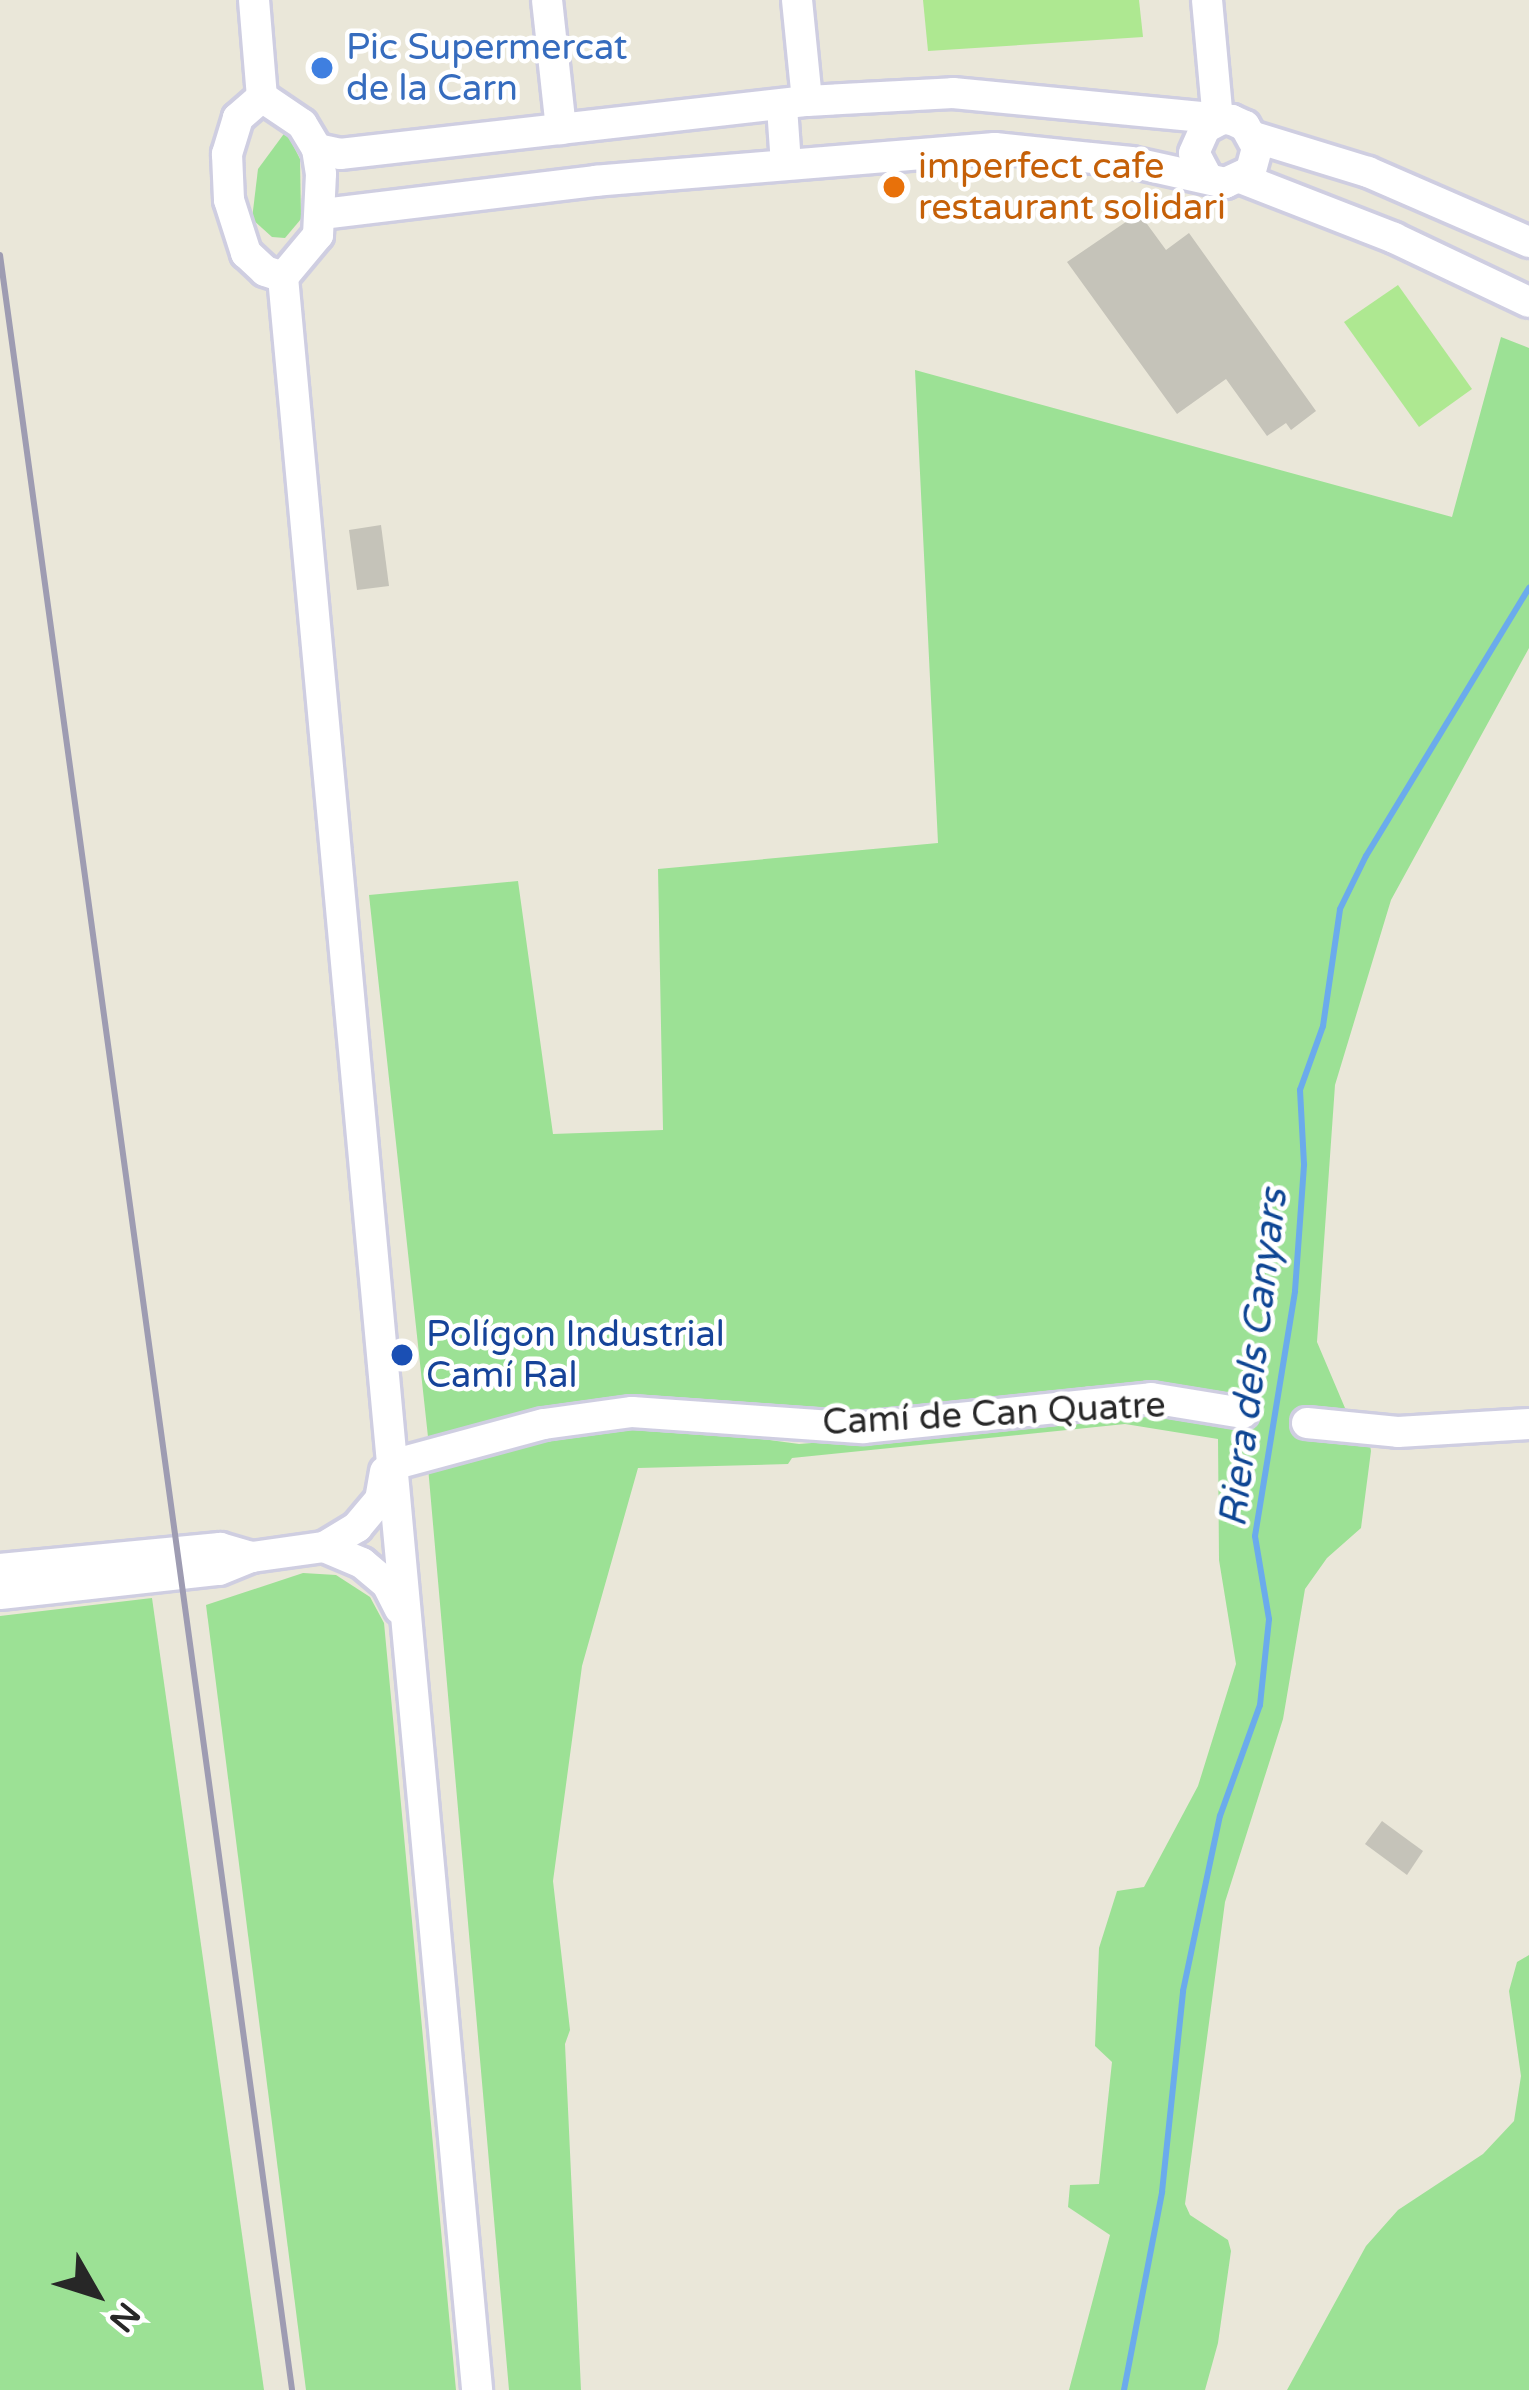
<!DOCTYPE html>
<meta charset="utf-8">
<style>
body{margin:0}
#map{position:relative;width:1529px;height:2390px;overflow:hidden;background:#eae7d9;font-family:"Varela Round",sans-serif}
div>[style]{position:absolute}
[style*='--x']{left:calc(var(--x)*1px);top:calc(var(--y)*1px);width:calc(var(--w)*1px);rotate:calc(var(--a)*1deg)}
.green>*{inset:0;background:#9ce195}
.pitch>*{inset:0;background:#aee891}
.stream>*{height:6px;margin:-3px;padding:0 3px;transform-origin:3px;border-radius:3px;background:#6babec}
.building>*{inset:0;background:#c5c3b9}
.roads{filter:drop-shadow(3px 0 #cfcee1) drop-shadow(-3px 0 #cfcee1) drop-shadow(0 3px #cfcee1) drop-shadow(0 -3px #cfcee1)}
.minor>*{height:30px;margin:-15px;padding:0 15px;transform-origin:15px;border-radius:15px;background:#fff}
.rail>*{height:6px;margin:-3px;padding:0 3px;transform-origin:3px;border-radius:3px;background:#9e9cb2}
.dots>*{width:33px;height:33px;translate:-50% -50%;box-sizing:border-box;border:6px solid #fff;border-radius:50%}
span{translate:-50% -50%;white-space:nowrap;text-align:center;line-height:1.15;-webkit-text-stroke:9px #fff;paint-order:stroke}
.shop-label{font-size:36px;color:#366cbe}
.left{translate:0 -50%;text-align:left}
.food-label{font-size:36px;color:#c56008}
.transit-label{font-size:36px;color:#164399}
.street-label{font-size:36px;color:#272727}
.water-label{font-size:39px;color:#0f4694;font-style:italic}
.north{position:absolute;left:36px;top:2234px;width:120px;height:120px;-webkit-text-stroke:9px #fff;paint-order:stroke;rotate:129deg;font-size:33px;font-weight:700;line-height:48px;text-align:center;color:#272727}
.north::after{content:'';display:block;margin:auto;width:42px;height:54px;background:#272727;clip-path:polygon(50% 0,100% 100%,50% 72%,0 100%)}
</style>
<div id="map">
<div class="green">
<div style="clip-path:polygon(286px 131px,300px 159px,301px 219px,285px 238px,272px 237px,252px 219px,258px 169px)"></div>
<div style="clip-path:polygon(1501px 337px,1529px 348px,1529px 648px,1391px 900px,1335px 1085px,1317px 1342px,1345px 1408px,1369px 1439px,1371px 1451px,1361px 1528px,1327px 1558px,1305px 1589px,1283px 1719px,1225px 1902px,1185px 2204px,1190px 2215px,1228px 2240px,1231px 2251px,1218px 2343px,1205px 2390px,1069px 2390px,1110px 2235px,1068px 2207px,1070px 2185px,1099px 2184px,1112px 2062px,1095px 2046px,1099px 1948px,1117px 1891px,1144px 1887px,1198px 1786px,1236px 1664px,1219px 1560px,1218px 1439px,1125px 1424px,792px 1458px,788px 1464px,638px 1468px,582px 1666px,553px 1881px,570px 2030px,565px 2044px,581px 2390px,509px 2390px,428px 1467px,562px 1428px,643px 1423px,799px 1444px,1156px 1416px,1246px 1427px,1145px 1386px,1091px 1386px,942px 1409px,811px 1416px,640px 1398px,429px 1446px,369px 895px,518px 881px,553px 1134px,663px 1130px,658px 869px,938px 843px,915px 370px,1452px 517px)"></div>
<div style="clip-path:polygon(303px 1573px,336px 1575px,370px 1597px,384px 1623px,456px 2390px,306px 2390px,206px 1605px)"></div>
<div style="clip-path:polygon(152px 1598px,264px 2390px,0 2390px,0 1616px)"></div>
<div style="clip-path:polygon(1529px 1955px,1529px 2390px,1287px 2390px,1366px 2246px,1398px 2210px,1483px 2154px,1514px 2121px,1521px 2076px,1509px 1991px,1517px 1962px)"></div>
</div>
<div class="pitch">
<div style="clip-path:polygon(923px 0,1139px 0,1143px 37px,928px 51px)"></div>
<div style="clip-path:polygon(1398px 285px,1472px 389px,1419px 427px,1344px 322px)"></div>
</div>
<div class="stream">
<div style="--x:1124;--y:2390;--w:202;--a:-79.1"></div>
<div style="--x:1162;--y:2192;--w:202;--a:-84"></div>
<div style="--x:1183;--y:1991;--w:179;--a:-78.1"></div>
<div style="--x:1220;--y:1816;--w:118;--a:-70.2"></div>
<div style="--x:1260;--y:1705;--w:86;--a:-84"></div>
<div style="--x:1269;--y:1619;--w:84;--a:-99.6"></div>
<div style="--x:1255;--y:1536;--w:248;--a:-80.7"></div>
<div style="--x:1295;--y:1291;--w:127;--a:-85.9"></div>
<div style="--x:1304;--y:1164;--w:74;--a:-93.1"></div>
<div style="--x:1300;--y:1090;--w:68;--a:-70.2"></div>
<div style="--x:1323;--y:1026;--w:118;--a:-81.7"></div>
<div style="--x:1340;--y:909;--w:59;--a:-63.9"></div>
<div style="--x:1366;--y:856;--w:314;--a:-58.7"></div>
</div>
<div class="building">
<div style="clip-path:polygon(1139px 213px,1166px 250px,1189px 233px,1316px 411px,1291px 430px,1286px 423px,1267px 436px,1226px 379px,1177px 414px,1067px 262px)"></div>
<div style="clip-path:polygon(381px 525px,389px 586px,357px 590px,349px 530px)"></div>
<div style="clip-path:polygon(1382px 1821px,1423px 1851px,1407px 1875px,1365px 1844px)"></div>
</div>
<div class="roads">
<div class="minor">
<div style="--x:254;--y:0;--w:97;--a:85.3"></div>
<div style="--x:547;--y:0;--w:130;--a:83.8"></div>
<div style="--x:797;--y:0;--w:101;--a:84.3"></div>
<div style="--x:1207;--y:0;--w:121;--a:84.8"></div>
<div style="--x:262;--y:97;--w:48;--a:34"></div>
<div style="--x:302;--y:124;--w:29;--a:59"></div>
<div style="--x:317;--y:149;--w:25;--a:81"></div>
<div style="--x:321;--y:174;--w:61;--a:92.8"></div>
<div style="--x:318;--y:235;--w:55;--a:129.8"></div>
<div style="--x:262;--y:97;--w:32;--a:139"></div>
<div style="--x:238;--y:118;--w:38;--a:107"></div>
<div style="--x:227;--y:154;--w:46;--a:87.5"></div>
<div style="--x:229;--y:200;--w:56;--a:72.2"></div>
<div style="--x:246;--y:253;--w:26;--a:43"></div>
<div style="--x:265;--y:271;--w:19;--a:18"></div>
<div style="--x:782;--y:107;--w:57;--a:86"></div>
<div style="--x:1254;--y:137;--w:119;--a:17.1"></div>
<div style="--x:1368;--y:172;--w:176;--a:23.5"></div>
<div style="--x:317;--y:149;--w:24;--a:12"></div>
<div style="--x:340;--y:154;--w:470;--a:-6.5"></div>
<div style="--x:807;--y:101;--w:146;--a:-3.1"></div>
<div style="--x:953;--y:93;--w:280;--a:5.5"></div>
<div style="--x:1232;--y:120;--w:14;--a:25"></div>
<div style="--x:1245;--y:126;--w:25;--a:61"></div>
<div style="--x:1257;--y:148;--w:24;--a:105"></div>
<div style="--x:1251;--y:171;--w:29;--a:155"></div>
<div style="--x:1225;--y:183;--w:96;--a:-167.4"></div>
<div style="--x:1131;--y:162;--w:137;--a:-174.1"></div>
<div style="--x:995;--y:148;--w:400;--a:175.3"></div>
<div style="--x:596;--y:181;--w:276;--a:173.1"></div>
<div style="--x:1207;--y:177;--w:27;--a:-118"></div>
<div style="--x:1194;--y:153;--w:27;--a:-66"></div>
<div style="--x:1205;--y:128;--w:15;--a:-28"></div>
<div style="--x:1243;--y:179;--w:162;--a:21.3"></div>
<div style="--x:1394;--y:238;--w:149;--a:25.4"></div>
<div style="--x:283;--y:277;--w:2122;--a:84.75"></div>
<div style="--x:1307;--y:1423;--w:91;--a:5.6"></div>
<div style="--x:1398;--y:1432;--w:131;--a:-3.5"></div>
<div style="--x:392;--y:1465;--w:157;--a:-15.1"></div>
<div style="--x:544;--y:1424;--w:89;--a:-7.8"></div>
<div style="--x:632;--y:1412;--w:232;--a:4"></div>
<div style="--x:863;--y:1428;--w:290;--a:-5.9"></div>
<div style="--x:1151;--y:1398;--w:93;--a:9.3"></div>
<div style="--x:324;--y:1547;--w:41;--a:22.8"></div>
<div style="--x:362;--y:1563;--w:33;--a:40"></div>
<div style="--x:387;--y:1584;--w:28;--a:63"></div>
<div style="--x:0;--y:1569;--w:221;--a:-5.5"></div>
<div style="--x:220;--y:1548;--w:33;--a:16"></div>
<div style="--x:0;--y:1594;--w:220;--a:-6.3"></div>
<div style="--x:219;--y:1570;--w:35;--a:-22"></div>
<div style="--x:252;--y:1557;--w:73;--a:-7.9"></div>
<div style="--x:324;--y:1547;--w:39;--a:-31"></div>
<div style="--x:357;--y:1527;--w:35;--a:-50"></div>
<div style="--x:380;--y:1500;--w:29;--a:-80"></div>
</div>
</div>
<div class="rail">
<div style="--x:0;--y:255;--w:2155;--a:82.21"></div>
</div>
<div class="dots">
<div style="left:322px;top:68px;background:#3f7fe0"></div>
<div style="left:894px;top:187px;background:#e8710a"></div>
<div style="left:402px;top:1355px;background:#1a4fb4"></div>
</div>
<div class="shop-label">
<span class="left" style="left:346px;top:68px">Pic Supermercat<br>de la Carn</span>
</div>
<div class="food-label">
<span class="left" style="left:918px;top:187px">imperfect cafe<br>restaurant solidari</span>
</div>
<div class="transit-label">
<span class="left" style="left:426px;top:1355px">Polígon Industrial<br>Camí Ral</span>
</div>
<div class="street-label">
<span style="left:994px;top:1414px;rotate:-3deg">Camí de Can Quatre</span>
</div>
<div class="water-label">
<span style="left:1254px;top:1358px;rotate:-83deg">Riera dels Canyars</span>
</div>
<div class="north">N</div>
</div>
